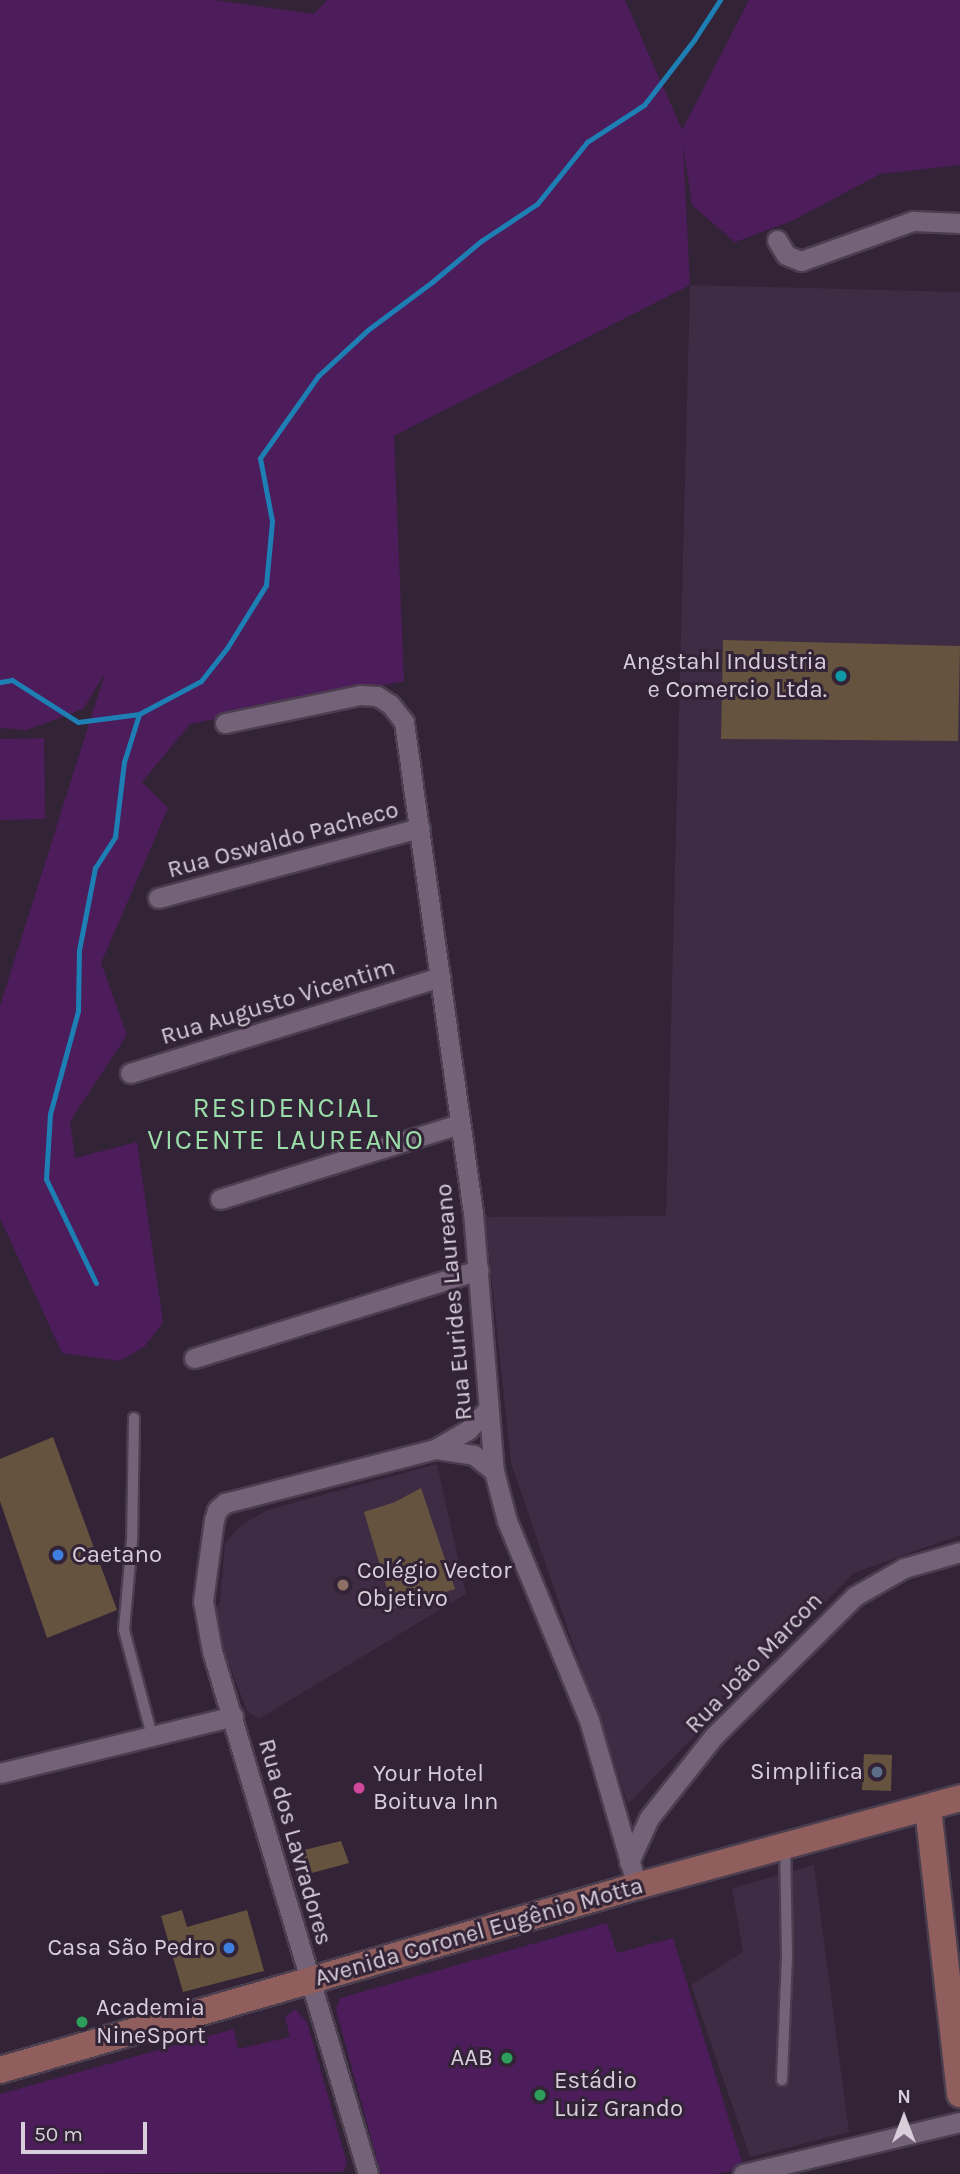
<!DOCTYPE html>
<meta charset="utf-8">
<style>
body{margin:0}
#map{position:relative;width:960px;height:2174px;overflow:hidden;background:#322337;font-family:Karla,sans-serif}
div>[style]{position:absolute}
[style*='--x']{left:calc(var(--x)*1px);top:calc(var(--y)*1px);width:calc(var(--w)*1px);rotate:calc(var(--a)*1deg)}
.built>*{inset:0;background:#3e2b44}
.green>*{inset:0;background:#4c1c5b}
.stream>*{height:5px;margin:-2.5px;padding:0 2.5px;transform-origin:2.5px;border-radius:2.5px;background:#1d7fb3}
.building>*{inset:0;background:#66533f}
.roads{filter:drop-shadow(2px 0 #4a3e4f) drop-shadow(-2px 0 #4a3e4f) drop-shadow(0 2px #4a3e4f) drop-shadow(0 -2px #4a3e4f)}
.lane>*{height:10px;margin:-5px;padding:0 5px;transform-origin:5px;border-radius:5px;background:#736278}
.street>*{height:19px;margin:-9.5px;padding:0 9.5px;transform-origin:9.5px;border-radius:9.5px;background:#736278}
.secondary>*{height:26px;margin:-13px;padding:0 13px;transform-origin:13px;border-radius:13px;background:#905e5c}
.dots>*{width:19px;height:19px;translate:-50% -50%;box-sizing:border-box;border:4px solid #322337;border-radius:50%}
span{translate:-50% -50%;white-space:nowrap;text-align:center;line-height:1.15;-webkit-text-stroke:6px #322337;paint-order:stroke}
.poi-label{font-size:24px;color:#d7ceda}
.right{translate:-100% -50%;text-align:right}
.left{translate:0 -50%;text-align:left}
.street-label{font-size:24px;color:#d7ceda}
.quarter-label{font-size:28px;color:#9bdea9;letter-spacing:2px}
.north{position:absolute;left:869px;top:2083px;width:70px;height:70px;-webkit-text-stroke:5px #322337;paint-order:stroke;rotate:0deg;font-size:19px;font-weight:700;line-height:28px;text-align:center;color:#d7ceda}
.north::after{content:'';display:block;margin:auto;width:24px;height:32px;background:#d7ceda;clip-path:polygon(50% 0,100% 100%,50% 72%,0 100%)}
.scale{position:absolute;left:21px;top:2122px;width:126px;height:32px;box-sizing:border-box;border:4px solid #d7ceda;border-top:0;padding-left:9px;font-size:21px;line-height:24px;white-space:nowrap;color:#d7ceda;-webkit-text-stroke:5px #322337;paint-order:stroke}
</style>
<div id="map">
<div class="built">
<div style="clip-path:polygon(690px 285px,960px 292px,960px 1535px,854px 1573px,628px 1804px,511px 1463px,485px 1217px,666px 1216px)"></div>
<div style="clip-path:polygon(437px 1464px,466px 1594px,259px 1719px,247px 1711px,224px 1651px,214px 1613px,220px 1602px,225px 1543px,240px 1526px,267px 1510px)"></div>
<div style="clip-path:polygon(814px 1865px,849px 2132px,750px 2157px,691px 1985px,743px 1952px,732px 1888px)"></div>
</div>
<div class="green">
<div style="clip-path:polygon(0 0,214px 0,314px 14px,327px 0,625px 0,682px 130px,749px 0,960px 0,960px 165px,880px 174px,792px 221px,735px 242px,692px 205px,683px 144px,690px 285px,394px 436px,404px 681px,190px 724px,142px 782px,168px 808px,101px 963px,127px 1035px,70px 1121px,75px 1158px,137px 1142px,163px 1322px,145px 1346px,120px 1361px,62px 1353px,0 1218px,0 1006px,105px 673px,83px 709px,27px 730px,0 728px)"></div>
<div style="clip-path:polygon(44px 738px,45px 819px,0 820px,0 739px)"></div>
<div style="clip-path:polygon(607px 1923px,617px 1953px,673px 1938px,744px 2168px,715px 2174px,381px 2174px,336px 2010px,340px 1998px)"></div>
<div style="clip-path:polygon(295px 2009px,307px 2022px,347px 2163px,343px 2172px,0 2174px,0 2094px,234px 2029px,238px 2049px,290px 2037px,285px 2017px)"></div>
</div>
<div class="stream">
<div style="--x:0;--y:682;--w:12;--a:-9"></div>
<div style="--x:12;--y:680;--w:78;--a:32.5"></div>
<div style="--x:78;--y:722;--w:62;--a:-7.5"></div>
<div style="--x:139;--y:714;--w:70;--a:-28"></div>
<div style="--x:201;--y:681;--w:42;--a:-51.8"></div>
<div style="--x:227;--y:648;--w:74;--a:-58.2"></div>
<div style="--x:266;--y:585;--w:64;--a:-84.6"></div>
<div style="--x:272;--y:521;--w:64;--a:-100.8"></div>
<div style="--x:260;--y:458;--w:100;--a:-54.7"></div>
<div style="--x:318;--y:376;--w:69;--a:-42.7"></div>
<div style="--x:369;--y:329;--w:79;--a:-36.7"></div>
<div style="--x:432;--y:282;--w:64;--a:-39.9"></div>
<div style="--x:481;--y:241;--w:67;--a:-33.5"></div>
<div style="--x:537;--y:204;--w:80;--a:-51.1"></div>
<div style="--x:587;--y:142;--w:68;--a:-33"></div>
<div style="--x:644;--y:105;--w:82;--a:-52.4"></div>
<div style="--x:694;--y:40;--w:48;--a:-57"></div>
<div style="--x:96;--y:1283;--w:115;--a:-115.7"></div>
<div style="--x:46;--y:1179;--w:65;--a:-86.5"></div>
<div style="--x:50;--y:1114;--w:107;--a:-74.8"></div>
<div style="--x:78;--y:1011;--w:61;--a:-89.1"></div>
<div style="--x:79;--y:950;--w:84;--a:-79"></div>
<div style="--x:95;--y:868;--w:37;--a:-57"></div>
<div style="--x:115;--y:837;--w:76;--a:-83.2"></div>
<div style="--x:124;--y:762;--w:50;--a:-72.6"></div>
</div>
<div class="building">
<div style="clip-path:polygon(723px 640px,960px 646px,958px 741px,721px 739px)"></div>
<div style="clip-path:polygon(53px 1437px,117px 1610px,47px 1638px,0 1501px,0 1459px)"></div>
<div style="clip-path:polygon(421px 1488px,455px 1589px,393px 1609px,364px 1512px,395px 1502px)"></div>
<div style="clip-path:polygon(864px 1754px,892px 1755px,891px 1791px,862px 1790px)"></div>
<div style="clip-path:polygon(341px 1841px,349px 1863px,297px 1877px,292px 1853px)"></div>
<div style="clip-path:polygon(182px 1910px,187px 1927px,247px 1910px,264px 1971px,183px 1992px,161px 1916px)"></div>
</div>
<div class="roads">
<div class="lane">
<div style="--x:134;--y:1418;--w:122;--a:90.9"></div>
<div style="--x:132;--y:1540;--w:90;--a:95.1"></div>
<div style="--x:124;--y:1630;--w:110;--a:75.2"></div>
<div style="--x:782;--y:2080;--w:124;--a:-87.7"></div>
<div style="--x:787;--y:1956;--w:110;--a:-91"></div>
</div>
<div class="street">
<div style="--x:777;--y:240;--w:17;--a:59"></div>
<div style="--x:786;--y:255;--w:16;--a:22"></div>
<div style="--x:801;--y:261;--w:119;--a:-19.7"></div>
<div style="--x:913;--y:221;--w:47;--a:2.4"></div>
<div style="--x:225;--y:723;--w:138;--a:-11.7"></div>
<div style="--x:360;--y:695;--w:17;--a:3"></div>
<div style="--x:377;--y:696;--w:15;--a:32"></div>
<div style="--x:390;--y:704;--w:23;--a:52"></div>
<div style="--x:404;--y:722;--w:495;--a:82"></div>
<div style="--x:473;--y:1212;--w:260;--a:85.4"></div>
<div style="--x:494;--y:1471;--w:52;--a:75.4"></div>
<div style="--x:507;--y:1521;--w:215;--a:67.6"></div>
<div style="--x:589;--y:1720;--w:173;--a:73.9"></div>
<div style="--x:158;--y:898;--w:271;--a:-15"></div>
<div style="--x:130;--y:1073;--w:325;--a:-17.2"></div>
<div style="--x:220;--y:1199;--w:251;--a:-17.4"></div>
<div style="--x:194;--y:1358;--w:298;--a:-17.2"></div>
<div style="--x:436;--y:1449;--w:38;--a:9"></div>
<div style="--x:474;--y:1455;--w:26;--a:39"></div>
<div style="--x:0;--y:1773;--w:240;--a:-13.7"></div>
<div style="--x:629;--y:1862;--w:48;--a:-65.6"></div>
<div style="--x:649;--y:1818;--w:105;--a:-51.6"></div>
<div style="--x:714;--y:1736;--w:199;--a:-44.8"></div>
<div style="--x:855;--y:1596;--w:56;--a:-29.7"></div>
<div style="--x:904;--y:1568;--w:58;--a:-15.9"></div>
<div style="--x:368;--y:2174;--w:546;--a:-106.61"></div>
<div style="--x:212;--y:1651;--w:51;--a:-100.2"></div>
<div style="--x:203;--y:1601;--w:82;--a:-82.3"></div>
<div style="--x:214;--y:1520;--w:10;--a:-73"></div>
<div style="--x:217;--y:1510;--w:11;--a:-41"></div>
<div style="--x:225;--y:1503;--w:217;--a:-14.4"></div>
<div style="--x:435;--y:1449;--w:38;--a:-30"></div>
<div style="--x:468;--y:1430;--w:29;--a:-46"></div>
<div style="--x:743;--y:2174;--w:223;--a:-13.5"></div>
</div>
<div class="secondary">
<div style="--x:928;--y:1808;--w:288;--a:83.6"></div>
<div style="--x:0;--y:2070;--w:663;--a:-16.11"></div>
<div style="--x:637;--y:1886;--w:335;--a:-15.2"></div>
</div>
</div>
<div class="dots">
<div style="left:841px;top:676px;background:#0f9aa8"></div>
<div style="left:58px;top:1555px;background:#3f7fe0"></div>
<div style="left:343px;top:1585px;background:#8d6e63"></div>
<div style="left:877px;top:1772px;background:#5c6f8a"></div>
<div style="left:359px;top:1788px;background:#d1479c"></div>
<div style="left:229px;top:1948px;background:#3f7fe0"></div>
<div style="left:82px;top:2022px;background:#2e9e5b"></div>
<div style="left:507px;top:2058px;background:#2e9e5b"></div>
<div style="left:540px;top:2095px;background:#2e9e5b"></div>
</div>
<div class="poi-label">
<span class="right" style="left:827px;top:676px">Angstahl Industria<br>e Comercio Ltda.</span>
<span class="left" style="left:72px;top:1555px">Caetano</span>
<span class="left" style="left:357px;top:1585px">Colégio Vector<br>Objetivo</span>
<span class="right" style="left:863px;top:1772px">Simplifica</span>
<span class="left" style="left:373px;top:1788px">Your Hotel<br>Boituva Inn</span>
<span class="right" style="left:215px;top:1948px">Casa São Pedro</span>
<span class="left" style="left:96px;top:2022px">Academia<br>NineSport</span>
<span class="right" style="left:493px;top:2058px">AAB</span>
<span class="left" style="left:554px;top:2095px">Estádio<br>Luiz Grando</span>
</div>
<div class="street-label">
<span style="left:283px;top:840px;rotate:-15deg">Rua Oswaldo Pacheco</span>
<span style="left:278px;top:1002px;rotate:-17deg">Rua Augusto Vicentim</span>
<span style="left:454px;top:1302px;rotate:-95deg">Rua Eurides Laureano</span>
<span style="left:754px;top:1663px;rotate:-46deg">Rua João Marcon</span>
<span style="left:295px;top:1842px;rotate:74deg">Rua dos Lavradores</span>
<span style="left:479px;top:1932px;rotate:-16deg">Avenida Coronel Eugênio Motta</span>
</div>
<div class="quarter-label">
<span style="left:286px;top:1124px">RESIDENCIAL<br>VICENTE LAUREANO</span>
</div>
<div class="north">N</div>
<div class="scale">50 m</div>
</div>
